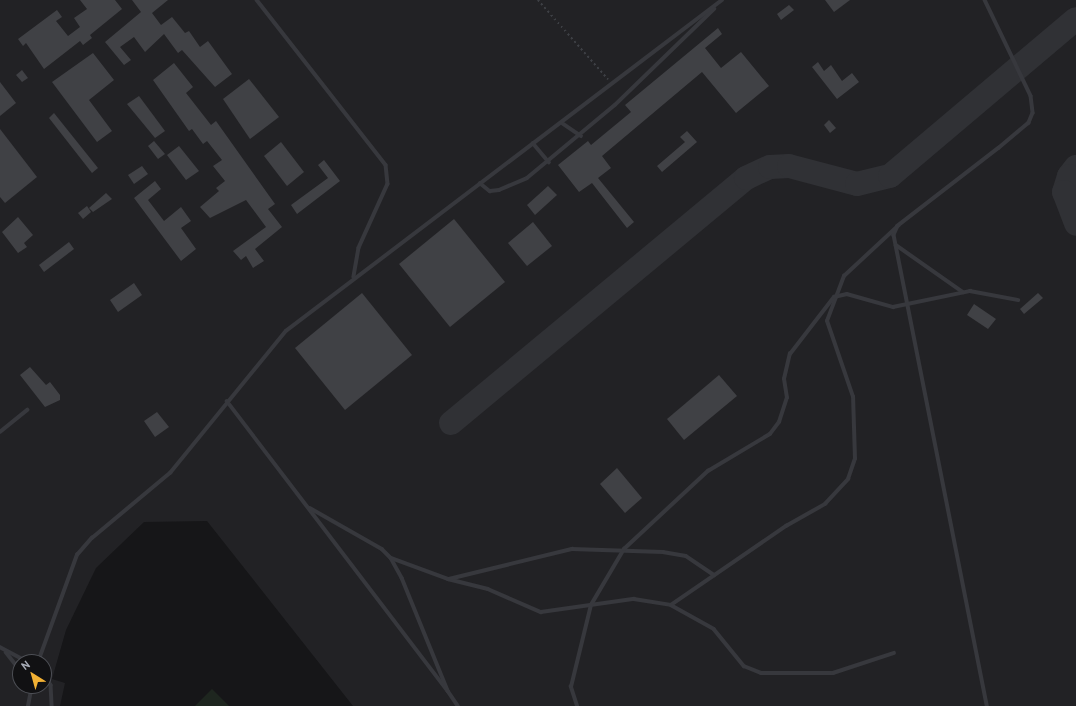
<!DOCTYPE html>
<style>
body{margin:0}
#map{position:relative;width:1076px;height:706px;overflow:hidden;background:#161618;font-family:"PT Sans",sans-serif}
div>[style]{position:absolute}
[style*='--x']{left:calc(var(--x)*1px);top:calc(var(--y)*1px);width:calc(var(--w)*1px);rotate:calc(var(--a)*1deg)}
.built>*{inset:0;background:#222225}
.green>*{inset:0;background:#1e261f}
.taxiway>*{height:24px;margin:-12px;padding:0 12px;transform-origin:12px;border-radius:12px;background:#303135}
.building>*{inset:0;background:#404145}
.path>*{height:1.5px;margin-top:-0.75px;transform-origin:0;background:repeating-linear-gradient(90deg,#3d3f44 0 2px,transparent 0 5px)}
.service>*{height:3.5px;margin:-1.75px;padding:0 1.75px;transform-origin:1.75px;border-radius:1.75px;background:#37383d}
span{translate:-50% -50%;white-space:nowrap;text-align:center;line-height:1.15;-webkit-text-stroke:3px #111113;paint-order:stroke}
.north{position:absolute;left:12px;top:654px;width:40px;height:40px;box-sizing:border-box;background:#111113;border:1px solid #4d4f55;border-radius:50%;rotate:323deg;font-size:11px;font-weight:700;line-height:16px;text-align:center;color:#a8adb8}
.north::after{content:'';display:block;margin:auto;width:14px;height:18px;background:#f2b134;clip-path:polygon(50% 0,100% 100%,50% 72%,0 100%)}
</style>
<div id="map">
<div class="built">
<div style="clip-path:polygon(evenodd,0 0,1076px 0,1076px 706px,353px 706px,207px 521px,144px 522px,96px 568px,66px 630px,52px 679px,65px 683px,60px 706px,0 706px,0 0,20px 662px,44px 662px,44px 686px,20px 686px,20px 662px)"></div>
</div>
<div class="green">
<div style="clip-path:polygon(212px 689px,229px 706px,195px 706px)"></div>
</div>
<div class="taxiway">
<div style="--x:1076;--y:167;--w:11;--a:128"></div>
<div style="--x:1069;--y:176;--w:17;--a:107"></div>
<div style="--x:1064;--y:192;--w:34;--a:69"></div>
<div style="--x:451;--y:423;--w:383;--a:-39.7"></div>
<div style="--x:746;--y:178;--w:26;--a:-25"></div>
<div style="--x:770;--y:167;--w:19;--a:-3"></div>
<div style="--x:789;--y:166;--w:70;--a:14.8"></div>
<div style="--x:857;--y:184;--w:34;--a:-14"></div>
<div style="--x:890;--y:176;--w:243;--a:-40.2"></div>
</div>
<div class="building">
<div style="clip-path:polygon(80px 0,115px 0,122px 9px,90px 35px,92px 38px,83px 45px,80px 41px,44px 69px,26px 43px,23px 46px,18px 39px,57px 10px,62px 17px,56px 21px,68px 36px,80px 27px,74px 18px,87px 9px)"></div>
<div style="clip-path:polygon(132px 0,168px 0,152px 13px,161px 25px,172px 17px,185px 33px,189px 31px,200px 47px,208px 41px,232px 74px,215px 87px,182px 50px,178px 53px,164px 34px,145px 52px,134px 37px,120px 47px,131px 60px,124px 65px,105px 42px,141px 12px)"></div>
<div style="clip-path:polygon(825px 0,850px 0,834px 12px)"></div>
<div style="clip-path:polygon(789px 5px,794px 10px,781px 20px,777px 14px)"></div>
<div style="clip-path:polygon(718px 28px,722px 34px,705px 48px,721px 68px,741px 52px,769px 86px,736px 113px,702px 72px,602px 156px,611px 168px,598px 178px,634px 222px,627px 228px,592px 183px,579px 192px,558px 165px,588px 141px,591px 145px,631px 112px,625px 105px)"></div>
<div style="clip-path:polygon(93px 53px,114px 80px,89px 100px,112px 131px,97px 142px,52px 82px)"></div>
<div style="clip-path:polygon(818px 62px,824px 71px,831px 65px,842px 81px,852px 73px,859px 82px,837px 99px,812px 67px)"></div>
<div style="clip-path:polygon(174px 63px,193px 87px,186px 93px,211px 125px,216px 121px,275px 204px,268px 209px,282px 227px,255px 249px,264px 261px,253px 268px,246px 256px,241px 260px,233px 251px,266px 227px,246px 200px,210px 218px,200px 207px,219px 191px,216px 188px,225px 181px,213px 166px,222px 160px,207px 141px,203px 144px,192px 129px,189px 131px,153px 80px)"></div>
<div style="clip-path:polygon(22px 70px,28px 78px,22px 82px,16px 75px)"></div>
<div style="clip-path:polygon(249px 79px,279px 117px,250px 139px,223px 99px)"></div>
<div style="clip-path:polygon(0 82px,16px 103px,0 116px)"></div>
<div style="clip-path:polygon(139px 96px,165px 131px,155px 138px,127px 104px)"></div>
<div style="clip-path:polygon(54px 113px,98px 168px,92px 173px,49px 118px)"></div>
<div style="clip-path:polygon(829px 120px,836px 128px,830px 133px,824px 125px)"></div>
<div style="clip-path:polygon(0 129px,37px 177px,5px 203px,0 197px)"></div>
<div style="clip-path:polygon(687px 131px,697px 142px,662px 172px,657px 166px,685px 142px,680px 137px)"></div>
<div style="clip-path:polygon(154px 141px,165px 154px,158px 159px,148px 146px)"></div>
<div style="clip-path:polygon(281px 142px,304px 172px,287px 186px,264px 156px)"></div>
<div style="clip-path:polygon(179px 146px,199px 171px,186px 180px,167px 155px)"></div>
<div style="clip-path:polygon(324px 160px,340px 181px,297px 214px,291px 205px,328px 178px,318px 165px)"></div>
<div style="clip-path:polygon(142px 166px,148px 174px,134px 184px,128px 175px)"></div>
<div style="clip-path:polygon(155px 181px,161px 189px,148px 200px,164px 221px,181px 207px,191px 221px,181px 228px,196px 249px,181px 261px,134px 198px)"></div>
<div style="clip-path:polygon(548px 186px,557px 195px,535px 215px,527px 205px)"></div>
<div style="clip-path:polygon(106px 193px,112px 199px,93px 212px,89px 208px)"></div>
<div style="clip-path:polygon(87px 206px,91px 212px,83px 219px,78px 213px)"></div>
<div style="clip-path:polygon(18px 217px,33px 235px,24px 243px,27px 247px,18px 253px,2px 232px)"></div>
<div style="clip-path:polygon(454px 219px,505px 282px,450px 327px,399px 264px)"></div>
<div style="clip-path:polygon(533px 222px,552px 246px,527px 266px,508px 243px)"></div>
<div style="clip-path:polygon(69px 242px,74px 249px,44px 272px,39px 265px)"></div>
<div style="clip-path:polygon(134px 283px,142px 295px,118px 312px,110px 300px)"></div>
<div style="clip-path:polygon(362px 293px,412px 355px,345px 410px,295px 348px)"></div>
<div style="clip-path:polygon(1038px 293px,1043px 298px,1024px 314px,1020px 309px)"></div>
<div style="clip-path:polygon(974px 304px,996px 319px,988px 329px,967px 315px)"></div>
<div style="clip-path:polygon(30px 367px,46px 385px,50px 382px,60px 395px,60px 400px,45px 407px,20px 375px)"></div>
<div style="clip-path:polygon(719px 375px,737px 396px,684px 440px,667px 419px)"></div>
<div style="clip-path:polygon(157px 412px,169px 427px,155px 437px,144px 421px)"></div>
<div style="clip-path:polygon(617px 468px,642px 498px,625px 513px,600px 484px)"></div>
</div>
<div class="path">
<div style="--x:538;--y:0;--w:106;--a:48.5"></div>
</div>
<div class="service">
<div style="--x:257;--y:0;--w:209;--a:52"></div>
<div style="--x:386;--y:165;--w:19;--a:84"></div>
<div style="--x:388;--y:184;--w:70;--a:114.4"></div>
<div style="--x:359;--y:248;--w:29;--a:100"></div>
<div style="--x:985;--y:0;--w:106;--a:64.4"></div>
<div style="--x:1031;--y:96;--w:17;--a:83"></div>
<div style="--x:1033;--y:113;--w:11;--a:112"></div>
<div style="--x:1029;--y:123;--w:39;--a:140"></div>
<div style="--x:999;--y:148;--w:128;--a:142.3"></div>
<div style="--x:898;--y:226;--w:10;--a:114"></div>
<div style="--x:894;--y:235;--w:480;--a:78.8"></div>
<div style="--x:562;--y:123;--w:23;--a:34"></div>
<div style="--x:533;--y:143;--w:25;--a:50"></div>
<div style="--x:480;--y:183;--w:13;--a:39"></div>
<div style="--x:490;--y:191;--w:9;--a:-6"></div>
<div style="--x:499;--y:190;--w:30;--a:-23"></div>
<div style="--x:527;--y:178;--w:114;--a:-39.7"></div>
<div style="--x:615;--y:105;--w:138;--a:-44.1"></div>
<div style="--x:896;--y:245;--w:82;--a:35"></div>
<div style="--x:227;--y:401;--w:365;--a:52.7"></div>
<div style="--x:0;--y:432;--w:35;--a:-39"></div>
<div style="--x:310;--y:508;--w:83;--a:29.7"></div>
<div style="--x:382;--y:549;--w:13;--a:45"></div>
<div style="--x:391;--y:558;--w:23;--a:61"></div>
<div style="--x:402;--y:578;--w:122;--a:67.8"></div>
<div style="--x:448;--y:691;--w:18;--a:56"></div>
<div style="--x:391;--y:558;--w:61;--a:20.2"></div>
<div style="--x:448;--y:579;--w:41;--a:14"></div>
<div style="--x:488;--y:589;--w:58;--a:23.5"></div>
<div style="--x:541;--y:612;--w:94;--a:-8"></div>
<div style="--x:634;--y:599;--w:37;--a:9"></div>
<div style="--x:671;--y:605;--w:140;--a:-34.5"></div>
<div style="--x:786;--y:526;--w:45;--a:-29.4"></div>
<div style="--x:825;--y:504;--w:34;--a:-47"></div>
<div style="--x:848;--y:479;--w:21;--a:-71"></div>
<div style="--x:855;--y:459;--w:62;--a:-91.8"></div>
<div style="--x:853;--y:397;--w:80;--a:-108.9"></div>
<div style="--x:827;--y:321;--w:48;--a:-69.3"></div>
<div style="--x:844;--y:276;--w:74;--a:-42.8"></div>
<div style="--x:449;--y:579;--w:127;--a:-13.7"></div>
<div style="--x:572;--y:549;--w:91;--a:1.9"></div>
<div style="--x:663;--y:552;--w:23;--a:10"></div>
<div style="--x:686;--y:556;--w:34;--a:34"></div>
<div style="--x:671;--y:605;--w:49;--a:29.2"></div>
<div style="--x:714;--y:629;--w:48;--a:51"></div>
<div style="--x:744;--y:666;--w:18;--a:22"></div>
<div style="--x:761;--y:673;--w:72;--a:0"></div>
<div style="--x:833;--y:673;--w:64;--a:-18.2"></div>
<div style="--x:0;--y:647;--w:32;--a:28"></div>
<div style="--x:6;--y:652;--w:23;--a:52"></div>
<div style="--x:38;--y:662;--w:114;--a:-70"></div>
<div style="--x:77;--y:555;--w:23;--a:-49"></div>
<div style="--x:92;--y:538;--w:102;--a:-39.8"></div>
<div style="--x:170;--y:473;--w:183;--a:-50.8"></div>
<div style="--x:286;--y:331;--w:547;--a:-37.2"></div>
<div style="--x:44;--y:674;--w:13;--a:58"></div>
<div style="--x:51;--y:685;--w:21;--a:87"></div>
<div style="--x:28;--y:706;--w:20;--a:-79"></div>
<div style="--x:577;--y:706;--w:20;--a:-108"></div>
<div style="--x:571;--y:687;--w:84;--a:-76.3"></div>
<div style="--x:591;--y:605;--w:65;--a:-59.5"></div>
<div style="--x:624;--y:549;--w:115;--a:-42.9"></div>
<div style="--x:708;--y:471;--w:72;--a:-30.8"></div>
<div style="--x:770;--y:434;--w:15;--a:-53"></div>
<div style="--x:779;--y:422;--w:25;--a:-72"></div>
<div style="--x:787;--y:398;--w:19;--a:-99"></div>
<div style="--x:784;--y:379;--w:26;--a:-77"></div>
<div style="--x:790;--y:354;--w:72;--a:-52.3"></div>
<div style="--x:834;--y:297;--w:13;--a:-13"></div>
<div style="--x:847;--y:294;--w:48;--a:15.8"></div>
<div style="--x:893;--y:307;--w:79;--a:-11.7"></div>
<div style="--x:970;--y:291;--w:49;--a:10.6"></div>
</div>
<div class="north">N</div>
</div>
